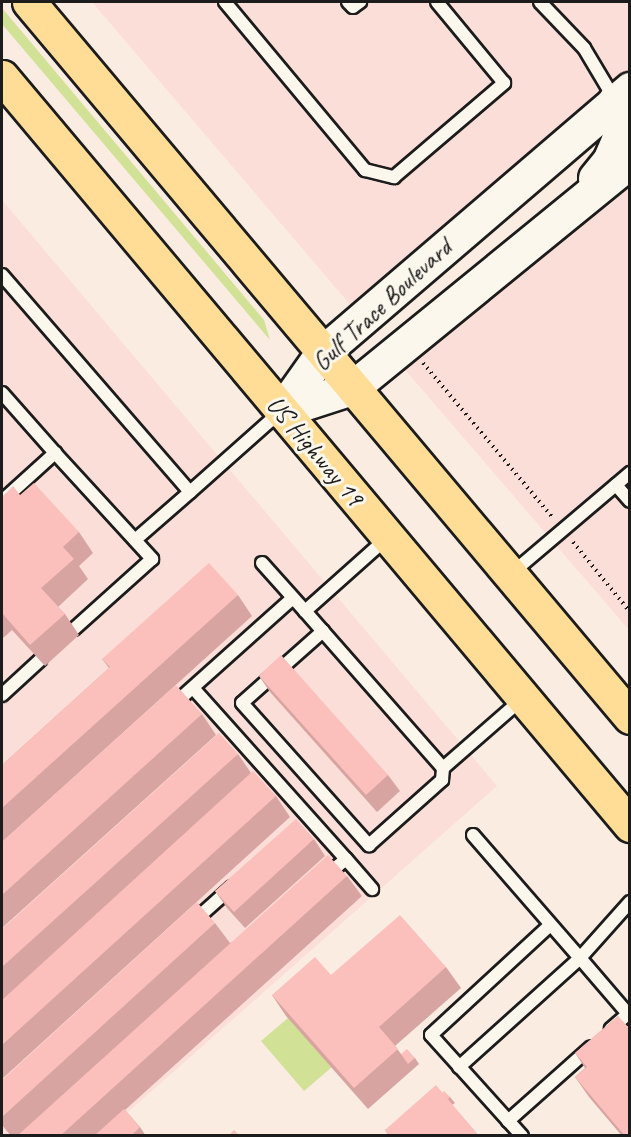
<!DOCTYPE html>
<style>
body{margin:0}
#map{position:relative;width:631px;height:1137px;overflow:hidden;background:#fbece2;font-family:Caveat,sans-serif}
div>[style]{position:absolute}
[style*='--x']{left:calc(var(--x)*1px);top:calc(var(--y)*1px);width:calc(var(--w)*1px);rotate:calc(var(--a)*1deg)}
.built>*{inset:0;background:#fbded7}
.green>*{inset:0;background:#d1e195}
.path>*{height:4px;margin-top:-2px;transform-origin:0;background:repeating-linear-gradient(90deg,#1c1c1c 0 1.5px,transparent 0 6px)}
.roads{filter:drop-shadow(2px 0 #1c1c1c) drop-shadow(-2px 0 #1c1c1c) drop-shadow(0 2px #1c1c1c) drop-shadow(0 -2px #1c1c1c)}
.lane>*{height:12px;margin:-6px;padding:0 6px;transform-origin:6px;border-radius:6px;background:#fbf7ec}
.secondary>*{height:33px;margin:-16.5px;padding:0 16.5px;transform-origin:16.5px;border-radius:16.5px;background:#fbf7ec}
.highway>*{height:33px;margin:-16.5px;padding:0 16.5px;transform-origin:16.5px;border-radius:16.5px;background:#ffdd96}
.wall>*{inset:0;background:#d8a4a2}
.building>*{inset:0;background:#fbbfbc}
span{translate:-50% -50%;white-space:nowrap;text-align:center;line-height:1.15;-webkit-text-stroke:6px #fbf7ec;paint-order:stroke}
.street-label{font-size:26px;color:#1c1c1c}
.frame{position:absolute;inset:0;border:3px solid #1c1c1c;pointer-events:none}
</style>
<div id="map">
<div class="built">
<div style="clip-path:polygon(92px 2px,629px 2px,629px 71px,353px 308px)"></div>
<div style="clip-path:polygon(629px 178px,629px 630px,401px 365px)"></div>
<div style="clip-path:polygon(2px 200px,497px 786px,102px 1135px,2px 1135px)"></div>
</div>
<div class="green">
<div style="clip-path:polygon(2px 8px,264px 320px,270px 340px,2px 24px)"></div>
<div style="clip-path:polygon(288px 1018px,332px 1067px,304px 1091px,261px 1041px)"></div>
</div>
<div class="path">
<div style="--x:423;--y:363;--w:202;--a:50"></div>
<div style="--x:573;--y:542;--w:90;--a:50.8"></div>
</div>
<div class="roads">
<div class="lane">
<div style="--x:225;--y:2;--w:219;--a:50.2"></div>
<div style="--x:365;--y:170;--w:30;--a:14"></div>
<div style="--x:394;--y:177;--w:145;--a:-40.5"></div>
<div style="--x:504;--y:83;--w:105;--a:-129.6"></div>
<div style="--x:348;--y:2;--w:7;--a:45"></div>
<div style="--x:353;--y:7;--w:9;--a:-36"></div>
<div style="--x:540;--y:2;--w:64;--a:46.3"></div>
<div style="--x:584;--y:48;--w:61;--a:59.2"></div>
<div style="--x:2;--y:275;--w:287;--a:49.1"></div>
<div style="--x:190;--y:492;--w:120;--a:-41.6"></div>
<div style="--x:2;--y:393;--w:80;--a:48.5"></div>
<div style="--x:616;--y:485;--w:21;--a:49"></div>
<div style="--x:2;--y:501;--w:72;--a:-42.2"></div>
<div style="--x:55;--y:453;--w:144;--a:47.5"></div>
<div style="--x:152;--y:559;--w:105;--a:138.1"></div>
<div style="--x:387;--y:538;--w:110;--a:138.3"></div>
<div style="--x:305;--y:611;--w:209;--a:48.7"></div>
<div style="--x:443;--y:768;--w:105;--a:-41.1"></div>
<div style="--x:135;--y:540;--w:73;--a:-41.1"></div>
<div style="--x:262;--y:563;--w:64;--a:48.1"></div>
<div style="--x:512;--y:573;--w:155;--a:-40.3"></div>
<div style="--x:323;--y:631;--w:108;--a:138.4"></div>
<div style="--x:242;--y:703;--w:191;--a:48.2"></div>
<div style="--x:369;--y:845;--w:98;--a:-41.7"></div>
<div style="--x:442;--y:780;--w:12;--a:-85"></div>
<div style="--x:193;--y:688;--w:229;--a:48.2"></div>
<div style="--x:346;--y:859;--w:25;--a:140"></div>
<div style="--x:2;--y:695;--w:52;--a:-42.6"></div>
<div style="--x:172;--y:706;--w:162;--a:-41.8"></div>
<div style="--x:473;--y:835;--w:163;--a:49"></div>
<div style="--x:580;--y:958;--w:75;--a:-48.2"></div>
<div style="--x:346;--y:859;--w:40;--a:49"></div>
<div style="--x:194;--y:921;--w:51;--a:-41.8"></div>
<div style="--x:459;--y:1067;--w:163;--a:-42"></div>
<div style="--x:580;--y:958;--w:74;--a:49.4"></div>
<div style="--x:628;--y:1014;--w:23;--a:139"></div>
<div style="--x:508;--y:1121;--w:111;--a:-41.7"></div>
<div style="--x:522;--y:1136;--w:136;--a:-132"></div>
<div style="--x:431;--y:1035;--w:162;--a:-42.7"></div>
</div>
<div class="secondary">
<div style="--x:595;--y:178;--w:22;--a:-51"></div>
<div style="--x:609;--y:161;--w:23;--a:-67"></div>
<div style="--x:618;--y:140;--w:18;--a:-77"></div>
<div style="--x:622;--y:122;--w:23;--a:-108"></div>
<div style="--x:281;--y:411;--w:71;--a:-54.7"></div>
<div style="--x:322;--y:353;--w:406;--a:-40.6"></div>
<div style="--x:281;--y:411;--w:75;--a:-17.9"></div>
<div style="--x:352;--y:388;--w:359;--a:-39.2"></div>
</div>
<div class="highway">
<div style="--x:29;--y:2;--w:934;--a:49.95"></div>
<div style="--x:2;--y:77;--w:977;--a:49.98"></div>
</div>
</div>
<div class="wall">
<div style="clip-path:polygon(20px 495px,79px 532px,93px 553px,79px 566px,88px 579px,58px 607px,65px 614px,79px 635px,45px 666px,12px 630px,2px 639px,2px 497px)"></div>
<div style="clip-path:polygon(238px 595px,252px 616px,2px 842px,2px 765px,109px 668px,102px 659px)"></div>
<div style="clip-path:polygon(259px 676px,388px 775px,400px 791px,377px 812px,270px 692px)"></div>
<div style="clip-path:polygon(202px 714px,216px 735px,2px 928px,2px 842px)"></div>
<div style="clip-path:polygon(238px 754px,251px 773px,276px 796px,290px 817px,2px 1079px,2px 929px)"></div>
<div style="clip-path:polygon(314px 839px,325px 856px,245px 928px,227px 908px,215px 891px)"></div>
<div style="clip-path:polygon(347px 876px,362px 896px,125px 1110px,140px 1127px,146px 1136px,11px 1136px,2px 1125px,2px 1080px,215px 923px,230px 943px)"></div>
<div style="clip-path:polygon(446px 967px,461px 988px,395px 1046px,401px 1054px,415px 1058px,419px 1064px,368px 1109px,286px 1016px,272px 995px)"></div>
<div style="clip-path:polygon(618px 1016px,630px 1136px,622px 1136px,589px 1097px,575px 1077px,585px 1068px,575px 1053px)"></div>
<div style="clip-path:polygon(442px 1093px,450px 1097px,455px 1103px,452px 1105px,479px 1136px,389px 1136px,385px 1130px)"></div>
</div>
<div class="building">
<div style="clip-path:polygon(34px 483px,79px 532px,63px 547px,74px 559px,41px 588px,65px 614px,30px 645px,2px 613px,2px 497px,13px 486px,20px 495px)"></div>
<div style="clip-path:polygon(209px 563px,238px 595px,2px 808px,2px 765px,110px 667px,102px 659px)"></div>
<div style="clip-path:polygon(281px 655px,388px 775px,366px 795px,259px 676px)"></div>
<div style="clip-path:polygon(176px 685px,202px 714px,2px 895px,2px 842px)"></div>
<div style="clip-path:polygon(219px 733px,238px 754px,2px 967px,2px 929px)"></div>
<div style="clip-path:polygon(253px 771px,276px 796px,2px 1045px,2px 1000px)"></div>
<div style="clip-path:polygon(296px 819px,314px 839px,234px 912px,215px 891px)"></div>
<div style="clip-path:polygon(328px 855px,347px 876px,60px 1136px,17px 1136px)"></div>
<div style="clip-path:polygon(197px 902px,215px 923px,2px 1117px,2px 1080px)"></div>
<div style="clip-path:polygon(400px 915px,446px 967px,379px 1027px,398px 1049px,354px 1088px,272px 995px,315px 957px,331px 975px)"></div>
<div style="clip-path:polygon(618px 1016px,630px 1029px,630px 1136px,625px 1136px,575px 1077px,587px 1067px,575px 1053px)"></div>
<div style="clip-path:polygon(407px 1049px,415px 1058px,408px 1064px,401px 1054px)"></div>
<div style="clip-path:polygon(436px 1085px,479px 1136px,390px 1136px,385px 1130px)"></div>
<div style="clip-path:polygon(444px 1091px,450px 1097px,448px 1099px,442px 1093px)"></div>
<div style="clip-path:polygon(124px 1109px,140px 1127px,131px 1136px,94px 1136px)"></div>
<div style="clip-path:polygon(234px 1130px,240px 1136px,228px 1136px)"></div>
</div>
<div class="street-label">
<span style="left:382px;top:305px;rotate:-43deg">Gulf Trace Boulevard</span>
<span style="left:315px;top:451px;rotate:50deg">US Highway 19</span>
</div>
<div class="frame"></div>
</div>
